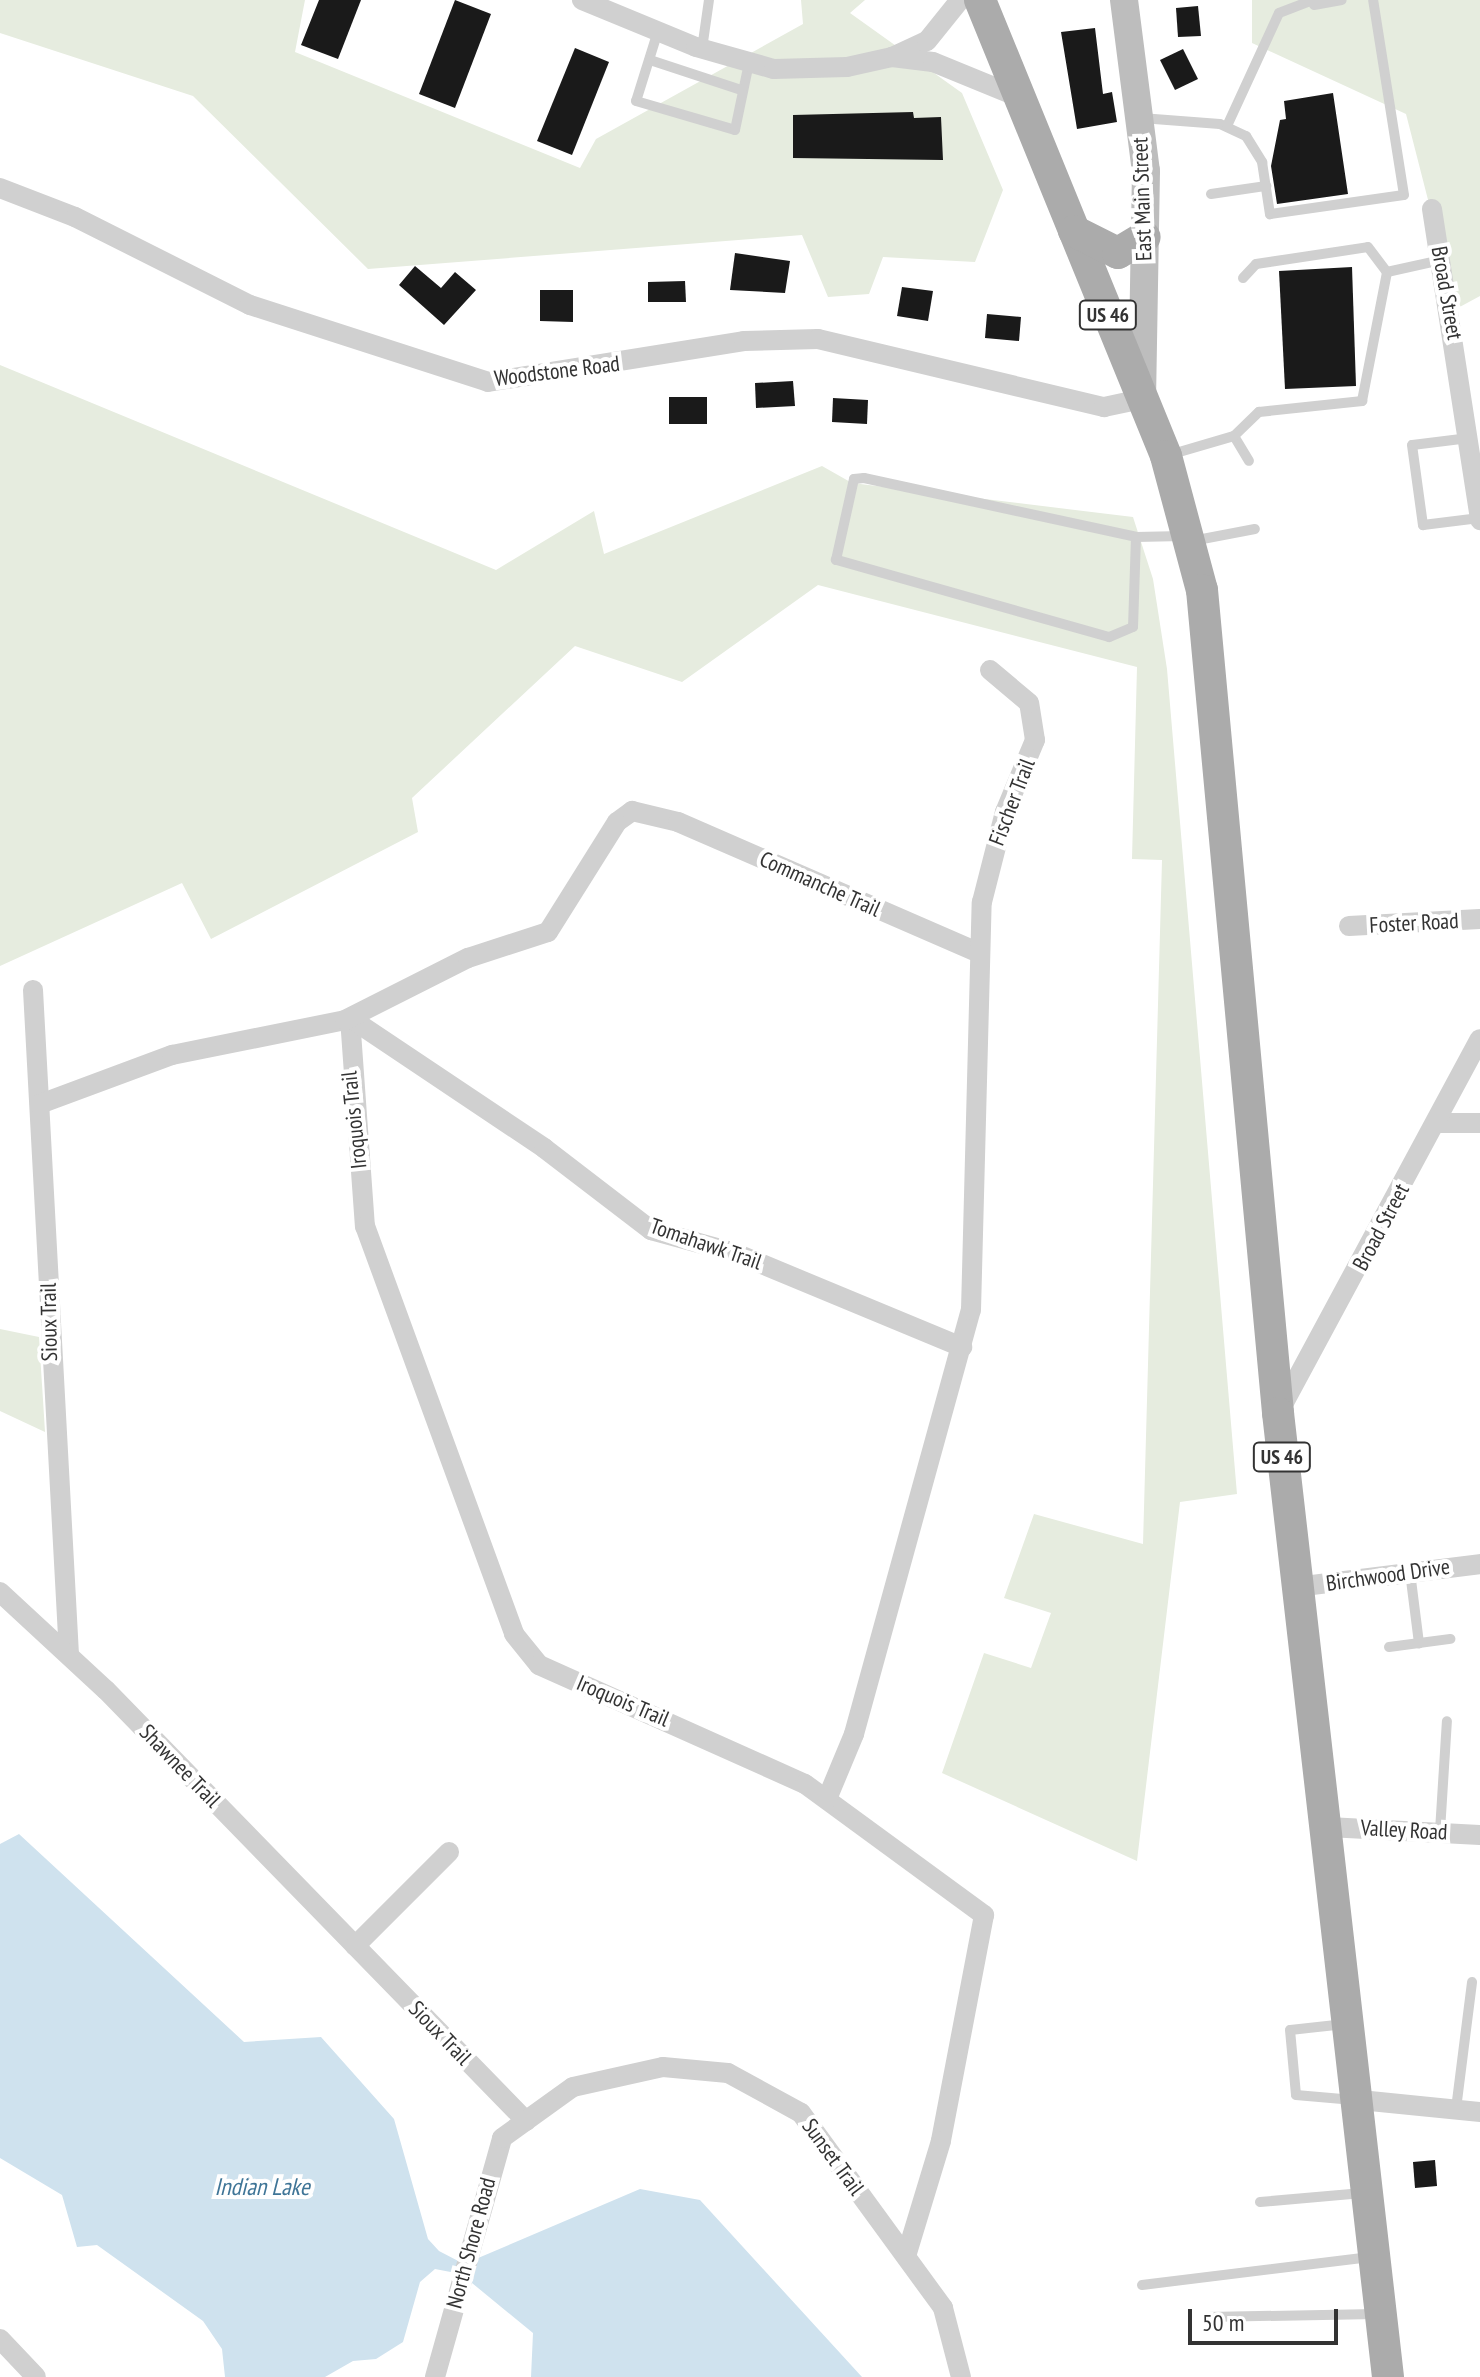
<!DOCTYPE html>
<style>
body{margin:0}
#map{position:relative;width:1480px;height:2377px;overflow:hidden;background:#fff;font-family:"PT Sans Narrow",sans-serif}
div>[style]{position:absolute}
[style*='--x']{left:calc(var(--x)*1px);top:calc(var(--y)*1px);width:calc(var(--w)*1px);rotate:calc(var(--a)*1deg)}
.green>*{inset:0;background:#e6ecdf}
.water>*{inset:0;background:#cfe2ee}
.building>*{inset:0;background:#1a1a1a}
.lane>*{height:10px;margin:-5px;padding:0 5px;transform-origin:5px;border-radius:5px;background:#d0d0d0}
.street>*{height:20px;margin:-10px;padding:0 10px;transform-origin:10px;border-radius:10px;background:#d0d0d0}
.secondary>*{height:28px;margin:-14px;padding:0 14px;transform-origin:14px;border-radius:14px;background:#bdbdbd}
.primary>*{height:32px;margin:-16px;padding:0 16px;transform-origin:16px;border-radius:16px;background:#ababab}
span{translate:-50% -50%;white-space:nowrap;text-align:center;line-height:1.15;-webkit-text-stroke:8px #fff;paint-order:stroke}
.shield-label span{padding:2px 6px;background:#fff;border:2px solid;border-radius:6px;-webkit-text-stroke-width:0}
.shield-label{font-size:20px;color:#333;font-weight:700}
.street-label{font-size:22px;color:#333}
.water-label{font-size:24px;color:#3f7597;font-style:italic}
.scale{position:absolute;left:1188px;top:2309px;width:150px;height:36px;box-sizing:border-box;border:4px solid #333;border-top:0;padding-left:10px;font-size:24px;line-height:28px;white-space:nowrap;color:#333;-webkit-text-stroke:6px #fff;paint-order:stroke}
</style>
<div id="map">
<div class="green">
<div style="clip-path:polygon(0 0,305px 0,295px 52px,580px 168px,596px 139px,803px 24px,801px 0,865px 0,850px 13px,962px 93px,1003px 190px,975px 262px,883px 257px,869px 294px,828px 297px,802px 235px,368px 269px,193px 96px,0 33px)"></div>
<div style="clip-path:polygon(1252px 0,1480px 0,1480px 296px,1456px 309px,1406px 114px,1252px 43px)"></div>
<div style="clip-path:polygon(0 365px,496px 570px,594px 511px,604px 554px,822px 466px,852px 483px,1133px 517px,1153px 579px,1167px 669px,1237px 1494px,1180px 1502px,1137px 1861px,942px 1773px,984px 1653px,1031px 1668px,1051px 1613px,1004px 1598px,1034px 1514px,1143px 1544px,1162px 860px,1132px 859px,1137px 667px,818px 585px,682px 682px,575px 646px,412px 798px,418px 832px,211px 939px,182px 883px,0 966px)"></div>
<div style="clip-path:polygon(0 1329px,39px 1337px,45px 1432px,0 1411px)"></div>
</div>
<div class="water">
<div style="clip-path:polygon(19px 1834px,244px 2042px,321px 2037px,394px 2119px,428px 2239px,439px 2251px,464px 2264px,640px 2189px,700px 2200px,862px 2377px,531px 2377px,533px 2333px,461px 2274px,435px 2269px,420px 2282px,403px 2342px,376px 2359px,353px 2361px,325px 2377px,225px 2377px,222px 2349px,203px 2321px,97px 2245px,77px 2247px,62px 2195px,0 2158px,0 1844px)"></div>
</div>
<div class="building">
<div style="clip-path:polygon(319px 0,361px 0,338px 59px,301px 45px)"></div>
<div style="clip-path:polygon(455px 0,491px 14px,455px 108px,419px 94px)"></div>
<div style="clip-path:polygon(1198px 6px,1201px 36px,1178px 37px,1176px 8px)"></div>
<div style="clip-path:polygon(1095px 28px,1103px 94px,1112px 92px,1117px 122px,1077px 129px,1061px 32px)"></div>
<div style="clip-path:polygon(575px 48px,609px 62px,572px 155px,537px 141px)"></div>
<div style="clip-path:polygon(1183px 49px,1198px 79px,1175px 90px,1160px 60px)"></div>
<div style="clip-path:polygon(1333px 93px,1348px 194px,1277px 204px,1271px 166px,1280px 120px,1286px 119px,1284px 101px)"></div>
<div style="clip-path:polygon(913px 112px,914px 118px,941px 117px,943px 160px,793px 158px,793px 115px)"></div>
<div style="clip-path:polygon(735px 253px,790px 261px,785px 293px,730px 290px)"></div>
<div style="clip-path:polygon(415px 266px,441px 288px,455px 272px,476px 290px,444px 325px,399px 285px)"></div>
<div style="clip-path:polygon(1352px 267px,1356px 386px,1285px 389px,1279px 271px)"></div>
<div style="clip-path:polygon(685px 281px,686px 302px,648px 302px,648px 282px)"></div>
<div style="clip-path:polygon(902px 287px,933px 291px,928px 321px,897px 316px)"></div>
<div style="clip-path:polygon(540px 290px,573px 290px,573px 322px,540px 321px)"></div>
<div style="clip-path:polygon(987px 314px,1021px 317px,1019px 341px,985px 338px)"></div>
<div style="clip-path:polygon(793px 381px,795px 406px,756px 408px,755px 383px)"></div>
<div style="clip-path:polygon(669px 397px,707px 397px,707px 424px,669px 424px)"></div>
<div style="clip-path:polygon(833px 398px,868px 400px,867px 424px,832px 422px)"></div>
<div style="clip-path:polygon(1435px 2160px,1437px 2186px,1415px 2188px,1413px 2162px)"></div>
</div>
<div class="lane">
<div style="--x:1314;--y:5;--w:28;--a:-10"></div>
<div style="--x:658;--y:31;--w:73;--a:107.4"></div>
<div style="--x:636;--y:101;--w:103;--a:16.3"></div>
<div style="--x:735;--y:130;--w:68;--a:-78.2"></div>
<div style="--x:702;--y:49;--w:49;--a:-81.9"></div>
<div style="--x:650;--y:60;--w:96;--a:18.2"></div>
<div style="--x:1141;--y:118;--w:79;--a:4.3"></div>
<div style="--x:1220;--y:124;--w:29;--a:25"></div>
<div style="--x:1246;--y:136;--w:31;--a:58"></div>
<div style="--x:1262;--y:162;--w:53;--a:81.3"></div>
<div style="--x:1270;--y:214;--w:135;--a:-8.1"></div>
<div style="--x:1404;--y:195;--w:197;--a:-99"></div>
<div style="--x:1227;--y:126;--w:124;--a:-65.3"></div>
<div style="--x:1279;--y:13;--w:36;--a:-21"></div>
<div style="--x:1211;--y:194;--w:56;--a:-8.3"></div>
<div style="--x:1243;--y:278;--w:19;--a:-47"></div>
<div style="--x:1256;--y:264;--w:113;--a:-8.6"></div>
<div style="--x:1368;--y:247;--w:31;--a:53"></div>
<div style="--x:1234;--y:436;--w:29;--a:59"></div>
<div style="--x:1469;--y:438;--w:57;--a:173"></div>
<div style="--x:1412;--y:445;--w:81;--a:82.2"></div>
<div style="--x:1423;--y:525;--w:57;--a:-7"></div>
<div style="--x:1169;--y:455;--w:68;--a:-16.3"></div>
<div style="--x:1234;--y:436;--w:35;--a:-44"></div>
<div style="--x:1259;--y:412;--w:104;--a:-6.1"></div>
<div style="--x:1362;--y:401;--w:131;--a:-79"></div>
<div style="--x:1387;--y:272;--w:55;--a:-12.5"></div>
<div style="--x:1136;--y:537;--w:90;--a:91.9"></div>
<div style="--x:1133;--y:627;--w:26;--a:157"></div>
<div style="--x:1109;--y:637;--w:284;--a:-164.2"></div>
<div style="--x:836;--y:560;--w:83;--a:-77.5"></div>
<div style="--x:854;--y:479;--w:10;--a:-6"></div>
<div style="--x:864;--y:478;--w:278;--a:12.2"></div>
<div style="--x:1136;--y:537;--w:47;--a:-1.2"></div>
<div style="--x:1192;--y:541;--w:64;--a:-10.8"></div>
<div style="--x:1410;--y:1572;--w:72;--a:82.8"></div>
<div style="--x:1389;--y:1647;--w:62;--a:-7.5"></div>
<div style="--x:1440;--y:1831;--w:110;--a:-86.4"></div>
<div style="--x:1345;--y:2024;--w:55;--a:173.8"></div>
<div style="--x:1290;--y:2030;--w:65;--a:84.7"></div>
<div style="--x:1296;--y:2095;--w:58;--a:4.9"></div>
<div style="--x:1456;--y:2109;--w:128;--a:-82.8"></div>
<div style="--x:1260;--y:2202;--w:103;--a:-5"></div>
<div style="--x:1142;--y:2285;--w:230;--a:-7"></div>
<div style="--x:1207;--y:2317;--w:169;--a:-1"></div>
</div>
<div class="street">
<div style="--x:582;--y:0;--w:123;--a:22.4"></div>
<div style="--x:696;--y:47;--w:81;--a:15.8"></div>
<div style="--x:774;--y:69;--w:73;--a:-1.6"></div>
<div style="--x:847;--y:67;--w:46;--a:-12.5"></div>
<div style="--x:892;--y:57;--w:38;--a:-25"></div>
<div style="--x:927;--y:41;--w:53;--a:-51.2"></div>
<div style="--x:892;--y:57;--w:41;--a:7"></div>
<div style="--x:933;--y:62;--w:95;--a:22.2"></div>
<div style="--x:0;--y:188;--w:80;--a:21.1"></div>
<div style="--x:75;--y:217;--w:196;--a:26.7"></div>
<div style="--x:250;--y:305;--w:250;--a:17.9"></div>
<div style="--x:488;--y:382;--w:259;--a:-9.1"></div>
<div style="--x:744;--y:341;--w:74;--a:-1.5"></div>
<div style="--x:818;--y:339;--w:294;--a:13.4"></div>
<div style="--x:1104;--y:407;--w:39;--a:-12"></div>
<div style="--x:1432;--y:209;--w:315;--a:81.2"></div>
<div style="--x:1349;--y:926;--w:131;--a:-3.1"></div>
<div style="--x:33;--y:990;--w:665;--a:86.9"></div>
<div style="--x:350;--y:1018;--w:209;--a:85.9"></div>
<div style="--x:365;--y:1226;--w:434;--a:69.9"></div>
<div style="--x:514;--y:1634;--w:40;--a:51"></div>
<div style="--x:539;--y:1665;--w:291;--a:24.1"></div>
<div style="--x:805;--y:1784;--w:222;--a:36.2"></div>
<div style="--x:984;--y:1915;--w:230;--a:100.8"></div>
<div style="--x:941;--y:2141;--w:120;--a:106.9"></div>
<div style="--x:350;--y:1018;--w:234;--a:33.8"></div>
<div style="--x:544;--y:1148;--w:135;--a:37.5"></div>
<div style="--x:651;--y:1230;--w:87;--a:15.3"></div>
<div style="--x:735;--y:1253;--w:246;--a:22.5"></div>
<div style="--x:40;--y:1104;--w:141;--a:-20.4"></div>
<div style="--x:172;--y:1055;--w:177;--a:-11.4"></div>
<div style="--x:345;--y:1020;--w:138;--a:-26.8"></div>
<div style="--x:468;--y:958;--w:84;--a:-18"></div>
<div style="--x:548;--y:932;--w:130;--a:-57.9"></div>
<div style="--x:617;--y:822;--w:19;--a:-36"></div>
<div style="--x:632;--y:811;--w:47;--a:13.4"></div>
<div style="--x:678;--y:822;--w:328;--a:23.5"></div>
<div style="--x:1437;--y:1123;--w:43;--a:0"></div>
<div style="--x:1280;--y:1410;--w:421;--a:-61.7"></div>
<div style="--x:1296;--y:1587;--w:185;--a:-7.1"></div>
<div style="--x:0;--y:1592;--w:144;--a:42.8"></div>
<div style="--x:106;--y:1690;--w:602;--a:45.74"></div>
<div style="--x:827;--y:1799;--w:70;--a:-67.4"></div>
<div style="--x:854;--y:1734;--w:440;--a:-74.6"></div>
<div style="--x:971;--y:1310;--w:408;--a:-88.5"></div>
<div style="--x:982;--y:902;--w:93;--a:-75.7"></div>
<div style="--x:1005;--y:812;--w:78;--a:-67.4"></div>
<div style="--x:1035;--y:740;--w:37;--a:-99"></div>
<div style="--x:1029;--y:703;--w:51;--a:-139.8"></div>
<div style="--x:1328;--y:1827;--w:152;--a:3"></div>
<div style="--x:355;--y:1946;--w:133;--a:-45"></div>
<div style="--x:1360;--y:2100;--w:121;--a:5.7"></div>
<div style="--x:0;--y:2339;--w:52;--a:46.5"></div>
<div style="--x:435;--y:2377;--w:248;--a:-74.3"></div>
<div style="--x:502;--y:2138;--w:87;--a:-35.7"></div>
<div style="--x:573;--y:2087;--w:92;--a:-12.5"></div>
<div style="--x:663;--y:2067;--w:65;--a:5.3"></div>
<div style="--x:728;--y:2073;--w:83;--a:28.7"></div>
<div style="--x:801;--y:2113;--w:241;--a:53.9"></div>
<div style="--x:943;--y:2308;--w:71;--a:75.4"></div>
</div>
<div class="secondary">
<div style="--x:1124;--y:0;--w:172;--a:82.7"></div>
<div style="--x:1146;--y:171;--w:223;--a:91"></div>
</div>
<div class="primary">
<div style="--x:980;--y:0;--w:492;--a:67.8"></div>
<div style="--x:1166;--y:456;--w:139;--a:75"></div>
<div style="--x:1202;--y:590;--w:827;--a:84.72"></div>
<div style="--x:1278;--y:1413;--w:970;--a:83.49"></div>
<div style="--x:1074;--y:231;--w:49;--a:26.6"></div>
<div style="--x:1118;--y:253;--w:31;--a:-31"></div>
</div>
<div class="shield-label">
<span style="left:1108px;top:315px">US 46</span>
<span style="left:1282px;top:1457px">US 46</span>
</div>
<div class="street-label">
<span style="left:1142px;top:199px;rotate:-92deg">East Main Street</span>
<span style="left:1447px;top:293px;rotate:80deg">Broad Street</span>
<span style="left:557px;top:371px;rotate:-7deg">Woodstone Road</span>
<span style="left:1012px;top:802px;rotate:-69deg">Fischer Trail</span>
<span style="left:820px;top:884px;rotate:24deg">Commanche Trail</span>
<span style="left:1414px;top:923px;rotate:-3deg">Foster Road</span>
<span style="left:354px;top:1120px;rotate:-96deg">Iroquois Trail</span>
<span style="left:1381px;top:1227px;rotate:-62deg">Broad Street</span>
<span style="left:706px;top:1244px;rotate:19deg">Tomahawk Trail</span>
<span style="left:49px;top:1322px;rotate:-91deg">Sioux Trail</span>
<span style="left:1388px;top:1575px;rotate:-8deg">Birchwood Drive</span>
<span style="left:623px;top:1701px;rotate:23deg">Iroquois Trail</span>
<span style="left:180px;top:1766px;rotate:46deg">Shawnee Trail</span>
<span style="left:1404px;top:1830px;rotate:3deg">Valley Road</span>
<span style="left:440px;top:2033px;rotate:46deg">Sioux Trail</span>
<span style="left:833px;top:2157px;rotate:54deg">Sunset Trail</span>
<span style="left:471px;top:2243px;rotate:-75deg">North Shore Road</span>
</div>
<div class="water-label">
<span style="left:262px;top:2187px">Indian Lake</span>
</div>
<div class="scale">50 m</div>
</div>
